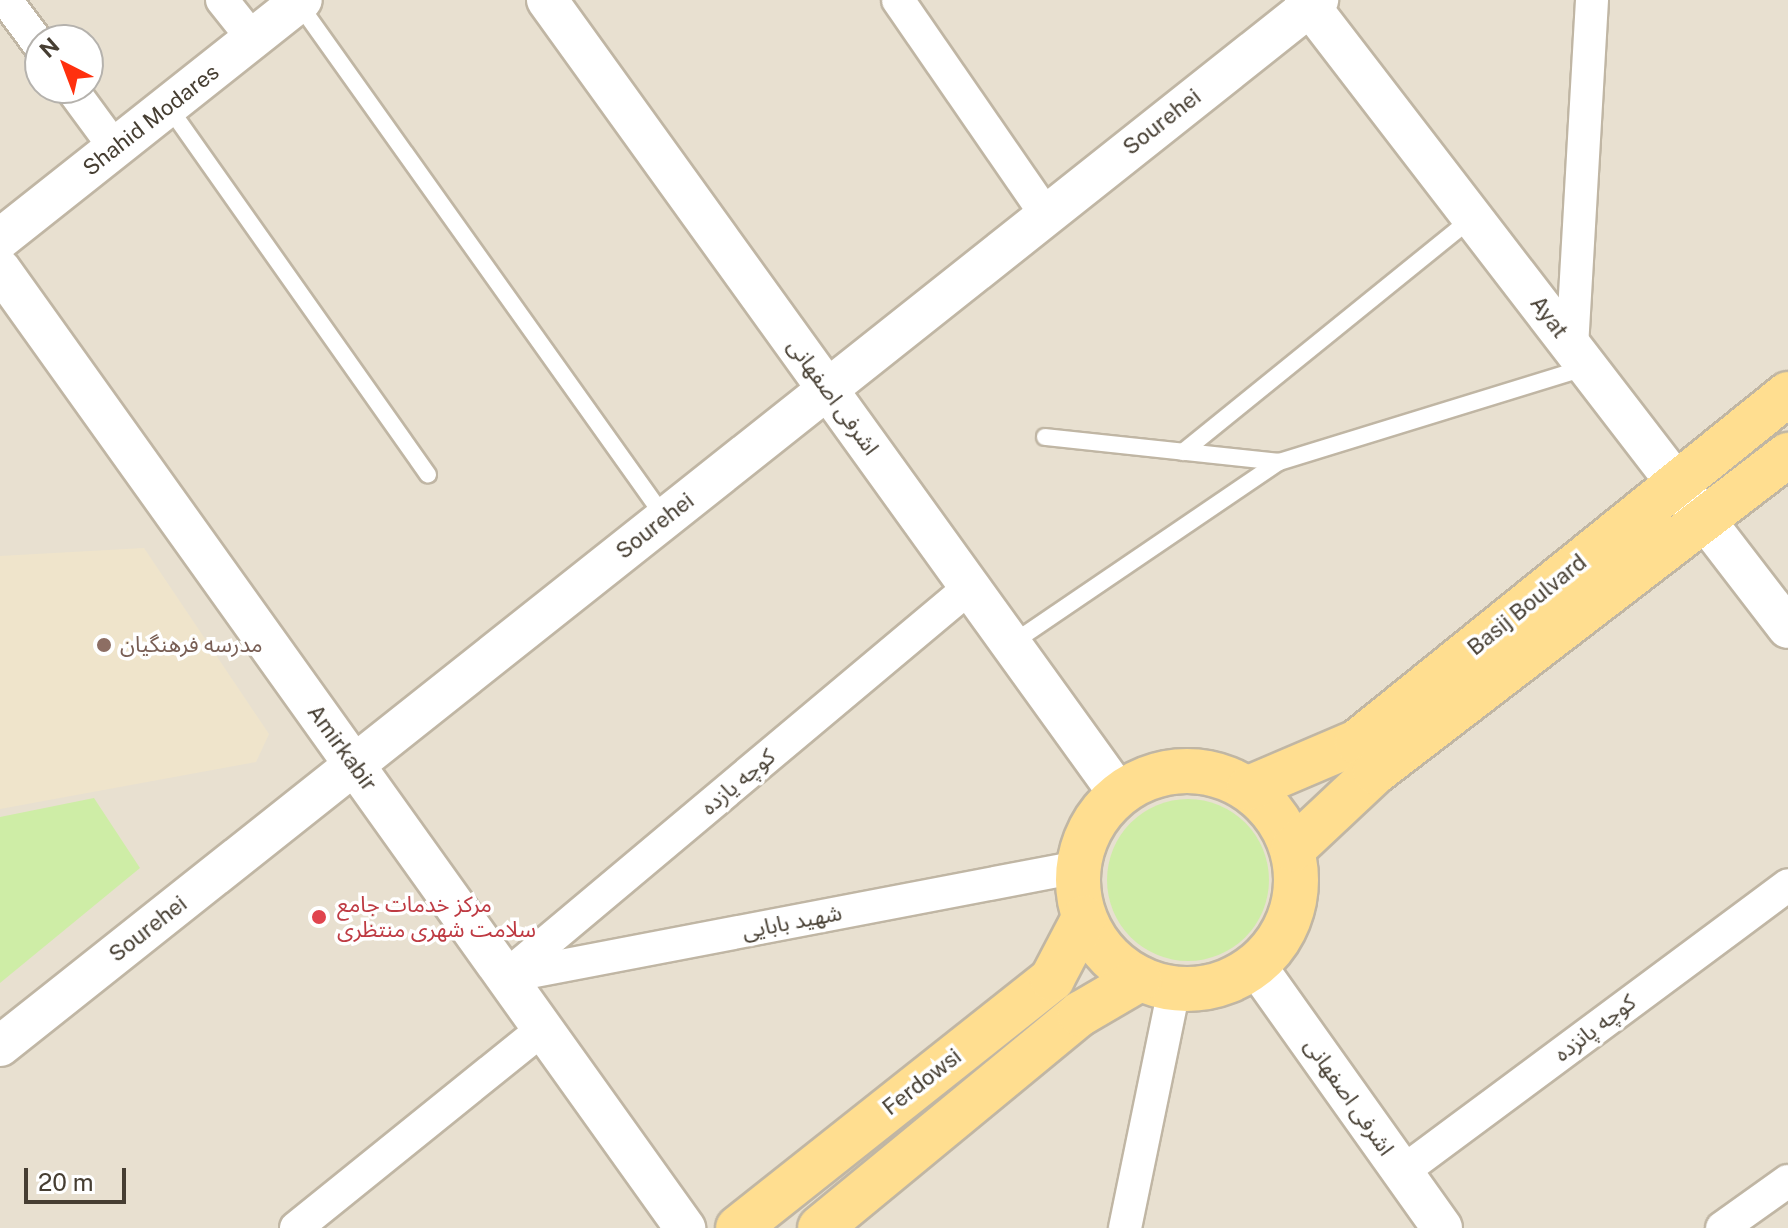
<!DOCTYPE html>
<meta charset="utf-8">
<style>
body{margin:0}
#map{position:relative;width:1788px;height:1228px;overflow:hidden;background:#f4eee3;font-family:"Public Sans","Noto Sans Arabic",sans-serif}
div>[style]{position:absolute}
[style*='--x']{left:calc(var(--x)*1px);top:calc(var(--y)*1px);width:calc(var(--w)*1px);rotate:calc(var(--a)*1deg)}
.residential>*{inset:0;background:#e8e0d0}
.education>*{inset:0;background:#efe4cb}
.green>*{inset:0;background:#ceeda6}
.round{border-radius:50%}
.roads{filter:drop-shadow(2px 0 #c0b6a4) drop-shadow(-2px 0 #c0b6a4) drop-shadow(0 2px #c0b6a4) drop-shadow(0 -2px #c0b6a4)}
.service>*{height:16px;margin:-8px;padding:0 8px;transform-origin:8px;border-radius:8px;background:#fff}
.minor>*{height:32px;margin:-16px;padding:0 16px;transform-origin:16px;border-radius:16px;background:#fff}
.tertiary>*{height:40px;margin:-20px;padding:0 20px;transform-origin:20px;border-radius:20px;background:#fff}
.primary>*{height:44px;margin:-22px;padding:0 22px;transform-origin:22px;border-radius:22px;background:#ffde90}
.primary>.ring{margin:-22px;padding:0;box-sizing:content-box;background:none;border:44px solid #ffde90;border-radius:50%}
.dots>*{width:22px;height:22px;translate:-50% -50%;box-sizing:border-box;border:4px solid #fff;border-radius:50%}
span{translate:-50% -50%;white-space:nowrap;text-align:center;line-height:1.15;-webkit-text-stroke:7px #fff;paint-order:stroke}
.street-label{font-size:22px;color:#463e32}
.education-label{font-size:22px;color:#785e54}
.left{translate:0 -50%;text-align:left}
.health-label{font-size:22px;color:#be3a42}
.north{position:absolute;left:24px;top:24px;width:80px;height:80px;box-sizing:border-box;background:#fff;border:2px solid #b5b2ad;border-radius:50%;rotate:318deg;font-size:22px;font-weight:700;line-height:32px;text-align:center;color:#463e32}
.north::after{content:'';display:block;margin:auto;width:28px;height:36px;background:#ff300e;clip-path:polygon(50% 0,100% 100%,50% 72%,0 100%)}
.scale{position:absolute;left:24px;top:1168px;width:102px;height:36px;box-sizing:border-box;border:4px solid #463e32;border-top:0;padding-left:10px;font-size:24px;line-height:28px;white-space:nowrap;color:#463e32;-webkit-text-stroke:6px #fff;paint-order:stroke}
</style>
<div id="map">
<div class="residential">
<div style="clip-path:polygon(evenodd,0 0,1788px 0,1788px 1228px,0 1228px,0 0,40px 40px,88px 40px,88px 88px,40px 88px,40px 40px)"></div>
</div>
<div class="education">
<div style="clip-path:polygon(144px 548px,269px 734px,256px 762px,0 809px,0 556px)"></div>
</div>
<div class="green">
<div style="clip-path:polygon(94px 798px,140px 868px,0 983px,0 817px)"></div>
<div class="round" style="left:1107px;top:799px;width:162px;height:162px"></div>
</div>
<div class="roads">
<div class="service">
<div style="--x:299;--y:4;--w:631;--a:54.55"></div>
<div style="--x:168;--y:106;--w:451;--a:54.8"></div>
<div style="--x:1045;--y:437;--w:235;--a:6.1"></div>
<div style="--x:1183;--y:452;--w:373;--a:-39"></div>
<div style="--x:1011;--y:644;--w:324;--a:-34.2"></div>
<div style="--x:1279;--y:462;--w:322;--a:-17.1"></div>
</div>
<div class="minor">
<div style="--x:6;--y:0;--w:57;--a:53.5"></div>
<div style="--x:222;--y:0;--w:50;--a:51.5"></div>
<div style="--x:898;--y:0;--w:259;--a:55.4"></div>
<div style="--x:71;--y:88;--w:74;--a:53.7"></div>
<div style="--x:1572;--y:347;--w:348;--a:-86.7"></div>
<div style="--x:509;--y:976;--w:579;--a:-10.84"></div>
<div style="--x:505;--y:977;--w:607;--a:-39.99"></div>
<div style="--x:1402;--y:1172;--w:481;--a:-36.6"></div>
<div style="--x:296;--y:1228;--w:317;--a:-38.9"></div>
<div style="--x:1125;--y:1228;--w:244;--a:-78.4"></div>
<div style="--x:1722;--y:1228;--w:81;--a:-35.5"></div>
</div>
<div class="tertiary">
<div style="--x:547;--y:0;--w:979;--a:54.23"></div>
<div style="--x:1305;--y:0;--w:792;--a:52.44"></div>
<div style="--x:0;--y:239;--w:385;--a:-38.4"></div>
<div style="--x:0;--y:269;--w:1179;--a:54.46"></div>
<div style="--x:1256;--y:966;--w:321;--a:54.6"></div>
<div style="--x:0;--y:1046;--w:1683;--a:-38.44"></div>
</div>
<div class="primary">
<div class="ring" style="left:1078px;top:771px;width:174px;height:174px"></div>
<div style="--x:1249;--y:788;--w:117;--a:-23.1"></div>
<div style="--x:1357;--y:742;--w:554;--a:-38.92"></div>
<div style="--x:1293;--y:849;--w:112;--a:-43.2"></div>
<div style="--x:1375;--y:772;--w:521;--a:-37.51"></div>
<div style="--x:738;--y:1228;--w:401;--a:-38.4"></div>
<div style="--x:1052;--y:979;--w:69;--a:-62.3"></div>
<div style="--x:820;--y:1228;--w:337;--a:-39.5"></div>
<div style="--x:1080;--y:1014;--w:69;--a:-30.3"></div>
</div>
</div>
<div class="dots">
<div style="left:104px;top:645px;background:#8d6e63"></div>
<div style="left:319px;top:917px;background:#e0444e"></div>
</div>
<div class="street-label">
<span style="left:151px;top:120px;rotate:-38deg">Shahid Modares</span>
<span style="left:1162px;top:122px;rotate:-38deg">Sourehei</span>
<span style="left:1549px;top:317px;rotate:53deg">Ayat</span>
<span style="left:833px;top:397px;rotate:54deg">اشرفی اصفهانی</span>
<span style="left:655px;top:526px;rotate:-38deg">Sourehei</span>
<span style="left:1527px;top:605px;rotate:-39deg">Basij Boulvard</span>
<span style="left:342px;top:748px;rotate:54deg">Amirkabir</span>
<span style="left:738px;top:782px;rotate:-40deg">کوچه یازده</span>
<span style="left:792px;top:922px;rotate:-11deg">شهید بابایی</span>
<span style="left:148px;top:929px;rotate:-38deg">Sourehei</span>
<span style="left:1595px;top:1028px;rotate:-37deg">کوچه پانزده</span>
<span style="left:922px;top:1082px;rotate:-38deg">Ferdowsi</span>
<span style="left:1349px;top:1097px;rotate:55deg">اشرفی اصفهانی</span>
</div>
<div class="education-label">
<span class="left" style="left:120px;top:645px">مدرسه فرهنگیان</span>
</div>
<div class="health-label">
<span class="left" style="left:337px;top:917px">مرکز خدمات جامع<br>سلامت شهری منتظری</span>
</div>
<div class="north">N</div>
<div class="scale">20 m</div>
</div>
